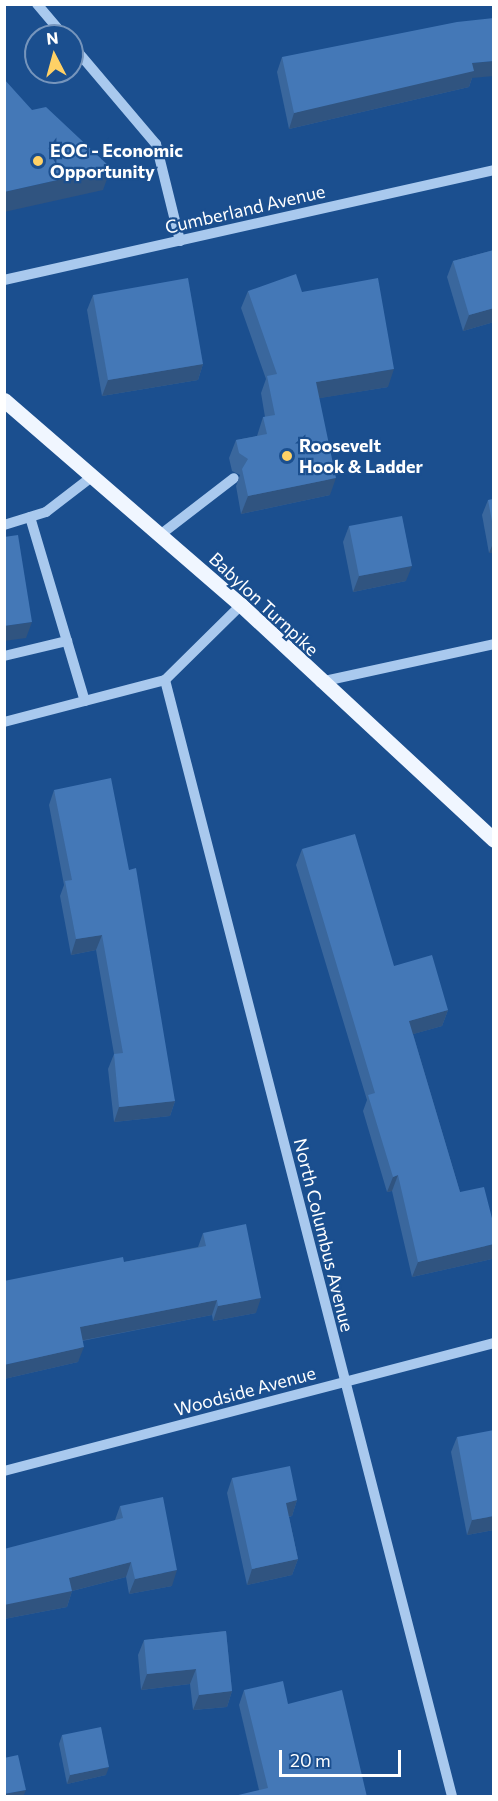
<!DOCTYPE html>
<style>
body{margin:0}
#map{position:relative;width:498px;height:1801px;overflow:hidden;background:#1b4f8f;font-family:Commissioner,sans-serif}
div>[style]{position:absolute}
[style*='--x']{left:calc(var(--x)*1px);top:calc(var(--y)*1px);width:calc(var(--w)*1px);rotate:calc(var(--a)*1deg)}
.minor>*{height:10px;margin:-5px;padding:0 5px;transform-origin:5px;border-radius:5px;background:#a9c9ee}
.major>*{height:15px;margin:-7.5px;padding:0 7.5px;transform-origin:7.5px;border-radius:7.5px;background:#f0f6ff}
.wall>*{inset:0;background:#3a679d}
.shaded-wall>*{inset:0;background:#305480}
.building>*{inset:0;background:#4478b7}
.dots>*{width:16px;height:16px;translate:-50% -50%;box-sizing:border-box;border:3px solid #1b4f8f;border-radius:50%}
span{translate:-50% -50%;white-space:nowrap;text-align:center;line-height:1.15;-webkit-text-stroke:4.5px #1b4f8f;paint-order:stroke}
.poi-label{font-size:18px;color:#fff;font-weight:700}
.left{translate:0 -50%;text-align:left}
.street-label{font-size:18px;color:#fff}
.frame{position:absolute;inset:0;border:6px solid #fff;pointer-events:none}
.north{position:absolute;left:24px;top:24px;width:60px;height:60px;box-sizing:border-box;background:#1b4f8f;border:2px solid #7695bc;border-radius:50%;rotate:354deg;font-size:16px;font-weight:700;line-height:24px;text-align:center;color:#fff}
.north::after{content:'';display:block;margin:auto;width:21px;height:27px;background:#ffd166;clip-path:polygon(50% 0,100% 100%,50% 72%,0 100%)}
.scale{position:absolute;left:279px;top:1750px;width:122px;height:27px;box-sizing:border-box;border:3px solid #fff;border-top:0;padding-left:8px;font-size:18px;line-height:21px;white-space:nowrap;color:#fff;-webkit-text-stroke:4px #1b4f8f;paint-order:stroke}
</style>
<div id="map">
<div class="minor">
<div style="--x:37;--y:4;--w:42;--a:49.8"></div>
<div style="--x:72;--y:45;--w:130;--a:49.7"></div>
<div style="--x:156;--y:144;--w:100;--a:76.1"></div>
<div style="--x:4;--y:280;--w:502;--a:-12.65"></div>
<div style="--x:30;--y:517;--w:192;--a:73.4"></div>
<div style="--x:4;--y:525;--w:44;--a:-17.2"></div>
<div style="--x:46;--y:512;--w:59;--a:-37.5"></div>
<div style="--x:160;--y:535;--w:93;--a:-37.6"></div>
<div style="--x:4;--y:656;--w:65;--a:-13.4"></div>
<div style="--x:165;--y:680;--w:1152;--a:75.58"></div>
<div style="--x:320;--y:682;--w:178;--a:-12.3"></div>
<div style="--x:4;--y:722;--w:166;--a:-14.6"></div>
<div style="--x:165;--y:680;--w:107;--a:-44.6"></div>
<div style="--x:4;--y:1471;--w:506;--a:-14.64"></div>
</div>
<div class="major">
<div style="--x:4;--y:400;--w:313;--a:40.9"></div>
<div style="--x:241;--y:605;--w:345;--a:42.9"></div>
</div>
<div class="wall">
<div style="clip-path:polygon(282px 57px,472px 78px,469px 87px,289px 129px,277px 72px)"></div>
<div style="clip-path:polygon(494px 250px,494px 322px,463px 331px,447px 277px,453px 261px)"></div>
<div style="clip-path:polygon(248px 291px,302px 292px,388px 387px,319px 398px,330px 495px,241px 514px,236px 486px,240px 475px,232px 471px,229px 458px,236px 440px,257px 436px,263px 417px,265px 417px,261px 393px,266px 379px,241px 308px)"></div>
<div style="clip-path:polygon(93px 295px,203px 364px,198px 380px,102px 396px,87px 310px)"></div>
<div style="clip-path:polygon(494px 499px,494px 553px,489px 553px,482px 515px,488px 500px)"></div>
<div style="clip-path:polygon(349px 526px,406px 581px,353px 592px,343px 542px)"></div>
<div style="clip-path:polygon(54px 790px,175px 1101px,170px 1116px,114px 1122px,108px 1069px,114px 1054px,96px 950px,71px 955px,60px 896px,64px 885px,49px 805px)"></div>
<div style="clip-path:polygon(302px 849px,394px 966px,448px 1010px,442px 1026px,413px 1034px,460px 1192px,492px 1259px,412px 1277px,392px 1191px,387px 1192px,363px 1111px,367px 1100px,296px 865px)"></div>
<div style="clip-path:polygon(203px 1233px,256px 1313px,213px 1321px,212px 1315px,82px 1341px,78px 1362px,4px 1379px,124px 1262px,198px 1247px)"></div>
<div style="clip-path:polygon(457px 1437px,494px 1530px,467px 1535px,451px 1452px)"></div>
<div style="clip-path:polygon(232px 1478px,297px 1500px,292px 1516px,289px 1517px,298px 1559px,292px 1575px,247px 1585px,227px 1493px)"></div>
<div style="clip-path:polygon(120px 1506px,172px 1586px,129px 1594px,126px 1577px,72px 1591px,67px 1607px,4px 1619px,115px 1520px)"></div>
<div style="clip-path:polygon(226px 1631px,232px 1691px,227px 1707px,193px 1710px,190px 1684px,141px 1690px,138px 1655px,144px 1640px)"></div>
<div style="clip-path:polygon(244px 1690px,288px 1704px,367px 1797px,259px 1790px,239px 1705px)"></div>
<div style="clip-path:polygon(62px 1735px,106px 1775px,67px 1784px,59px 1744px)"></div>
</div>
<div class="shaded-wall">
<div style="clip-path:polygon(494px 61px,494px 76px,472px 78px,469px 87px,289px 129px,294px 113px,472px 63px)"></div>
<div style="clip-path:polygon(111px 168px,103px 190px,4px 212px,4px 192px)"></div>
<div style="clip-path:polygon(494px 308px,494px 322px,463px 331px,469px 315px)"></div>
<div style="clip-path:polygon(203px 364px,198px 380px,102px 396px,108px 380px)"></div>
<div style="clip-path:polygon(394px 369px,388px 387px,309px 400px,316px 382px)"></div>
<div style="clip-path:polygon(336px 478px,330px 495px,241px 514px,248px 496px)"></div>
<div style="clip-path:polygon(494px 541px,494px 553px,489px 553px)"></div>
<div style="clip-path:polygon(412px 566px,406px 581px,353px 592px,359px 576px)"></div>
<div style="clip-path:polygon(32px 622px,26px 638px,4px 641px,4px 626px)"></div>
<div style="clip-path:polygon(102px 935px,96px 950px,71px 955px,76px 939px)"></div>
<div style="clip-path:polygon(448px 1010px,442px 1026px,403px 1037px,409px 1021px)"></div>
<div style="clip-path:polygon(175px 1101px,170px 1116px,114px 1122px,119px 1107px)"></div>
<div style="clip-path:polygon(398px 1175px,392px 1191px,387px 1192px,393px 1177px)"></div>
<div style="clip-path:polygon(494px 1244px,494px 1255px,492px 1259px,412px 1277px,418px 1262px)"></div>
<div style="clip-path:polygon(261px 1298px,256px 1313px,213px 1321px,218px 1306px)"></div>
<div style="clip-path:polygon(217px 1300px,212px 1315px,74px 1342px,80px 1327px)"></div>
<div style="clip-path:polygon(84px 1347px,78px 1362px,4px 1379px,4px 1365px)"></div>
<div style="clip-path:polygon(297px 1500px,292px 1516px,280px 1518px,286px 1503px)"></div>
<div style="clip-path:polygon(494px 1516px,494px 1530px,467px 1535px,472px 1520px)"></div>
<div style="clip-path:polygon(298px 1559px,292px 1575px,247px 1585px,252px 1569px)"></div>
<div style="clip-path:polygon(131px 1562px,126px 1577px,64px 1593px,72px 1591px,67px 1607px,4px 1619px,4px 1605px,69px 1578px)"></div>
<div style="clip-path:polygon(177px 1570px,172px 1586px,129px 1594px,135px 1579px)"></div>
<div style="clip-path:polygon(196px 1669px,190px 1684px,141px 1690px,147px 1674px)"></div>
<div style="clip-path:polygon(232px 1691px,227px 1707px,193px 1710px,199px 1695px)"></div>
<div style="clip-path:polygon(109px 1767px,106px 1775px,67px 1784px,70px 1775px)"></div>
<div style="clip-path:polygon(26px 1790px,23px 1797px,4px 1797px,4px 1794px)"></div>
</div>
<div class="building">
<div style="clip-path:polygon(494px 18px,494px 61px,472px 63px,474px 71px,294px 113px,282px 57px,457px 22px)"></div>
<div style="clip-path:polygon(4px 79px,32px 110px,46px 107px,111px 168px,4px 192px)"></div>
<div style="clip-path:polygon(494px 250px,494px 308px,469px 315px,453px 261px)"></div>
<div style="clip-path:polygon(296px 274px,302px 292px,378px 278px,394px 369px,316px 382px,336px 478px,248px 496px,242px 469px,248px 459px,239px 453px,236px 440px,267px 434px,263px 417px,275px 415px,267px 376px,277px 374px,248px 291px)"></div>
<div style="clip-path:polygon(188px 278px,203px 364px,108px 380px,93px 295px)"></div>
<div style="clip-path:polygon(494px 499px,494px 532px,488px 500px)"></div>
<div style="clip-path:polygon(402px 516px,412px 566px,359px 576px,349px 526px)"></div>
<div style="clip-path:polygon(18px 535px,32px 622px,4px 626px,4px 537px)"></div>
<div style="clip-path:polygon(111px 778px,129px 870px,136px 868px,175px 1101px,119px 1107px,114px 1054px,123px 1053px,102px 935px,76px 939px,65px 881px,72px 880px,54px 790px)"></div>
<div style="clip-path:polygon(355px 834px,394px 966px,432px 955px,448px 1010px,409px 1021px,460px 1192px,484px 1187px,494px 1226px,494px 1244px,418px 1262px,398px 1175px,393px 1177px,368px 1095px,375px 1093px,302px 849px)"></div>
<div style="clip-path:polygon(246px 1224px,261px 1298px,218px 1306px,217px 1300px,80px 1327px,84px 1347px,4px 1365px,4px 1281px,123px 1257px,124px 1262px,206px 1246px,203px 1233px)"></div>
<div style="clip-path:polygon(494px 1430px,494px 1516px,472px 1520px,457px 1437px)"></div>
<div style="clip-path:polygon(290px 1466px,297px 1500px,286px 1503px,298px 1559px,252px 1569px,232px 1478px)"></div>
<div style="clip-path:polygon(163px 1497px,177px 1570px,135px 1579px,131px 1562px,69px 1578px,72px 1591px,4px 1605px,4px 1549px,123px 1518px,120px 1506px)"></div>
<div style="clip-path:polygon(226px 1631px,232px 1691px,199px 1695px,196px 1669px,147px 1674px,144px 1640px)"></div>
<div style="clip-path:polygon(283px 1681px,288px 1704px,342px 1690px,367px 1797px,230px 1797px,268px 1788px,244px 1690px)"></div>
<div style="clip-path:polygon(101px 1727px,109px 1767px,70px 1775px,62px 1735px)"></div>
<div style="clip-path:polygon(18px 1755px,26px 1790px,4px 1794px,4px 1758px)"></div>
</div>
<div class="dots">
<div style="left:38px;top:161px;background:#ffd166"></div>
<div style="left:287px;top:456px;background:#ffd166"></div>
</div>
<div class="poi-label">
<span class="left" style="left:50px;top:161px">EOC - Economic<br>Opportunity</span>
<span class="left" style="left:299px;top:456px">Roosevelt<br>Hook &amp; Ladder</span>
</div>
<div class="street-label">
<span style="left:245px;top:209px;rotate:-13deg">Cumberland Avenue</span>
<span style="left:264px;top:604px;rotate:43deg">Babylon Turnpike</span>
<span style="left:324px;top:1235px;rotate:76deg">North Columbus Avenue</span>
<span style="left:245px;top:1391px;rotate:-15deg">Woodside Avenue</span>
</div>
<div class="frame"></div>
<div class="north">N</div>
<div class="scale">20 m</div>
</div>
